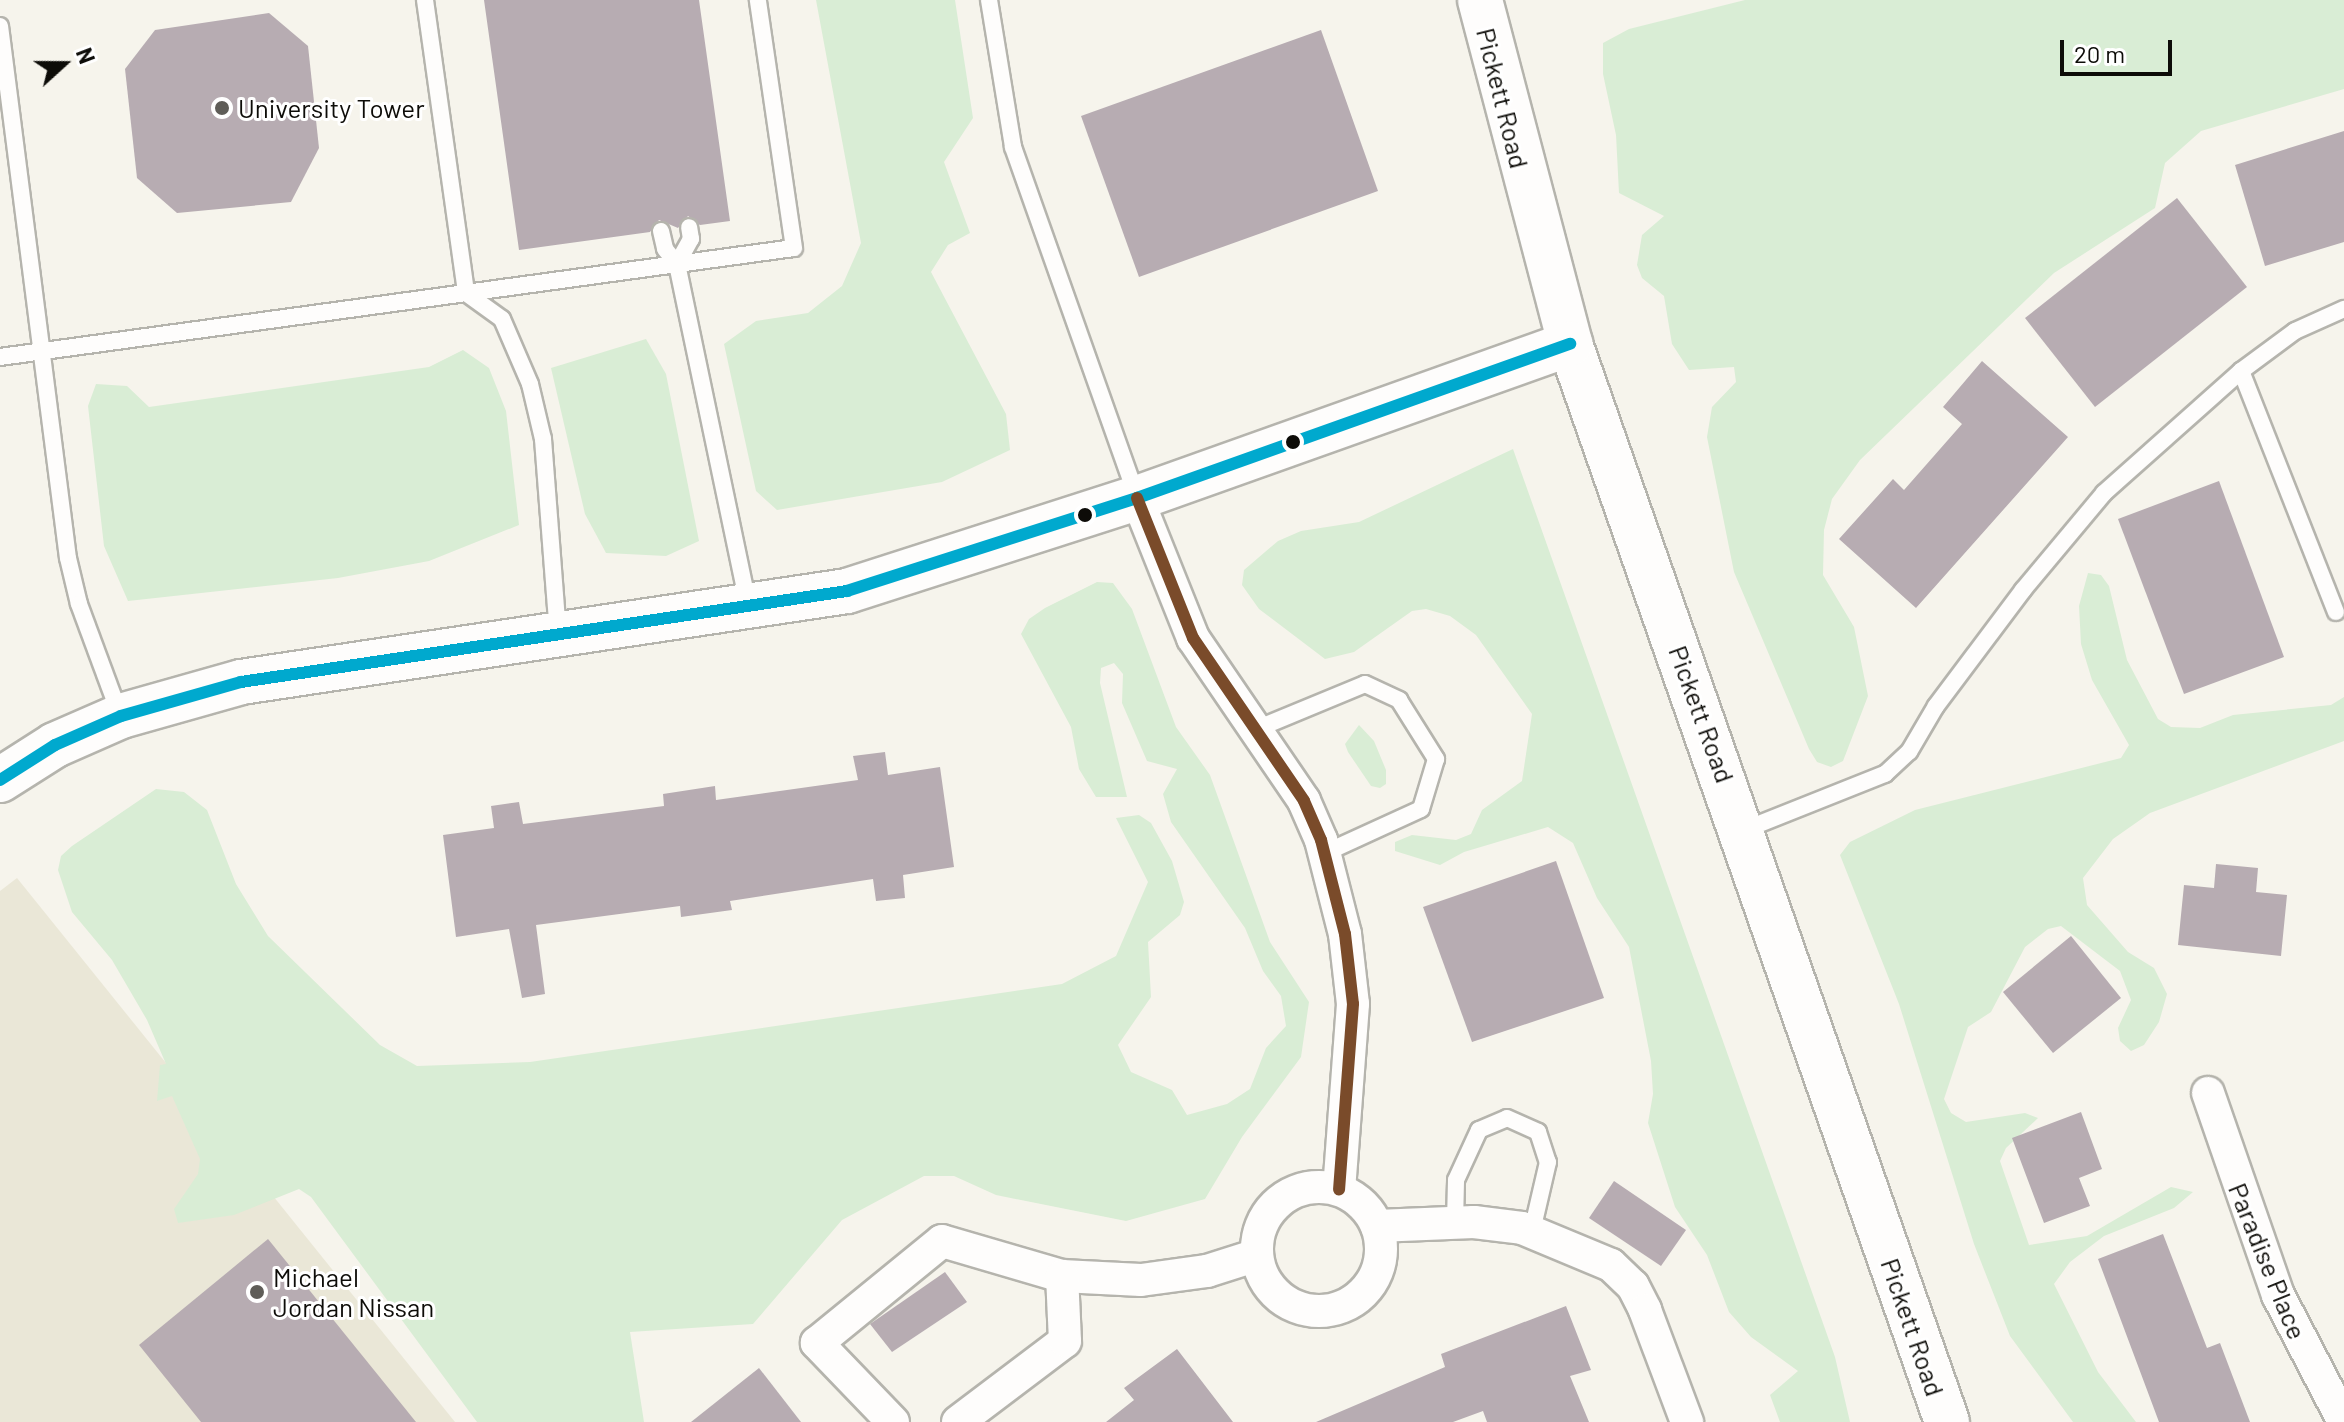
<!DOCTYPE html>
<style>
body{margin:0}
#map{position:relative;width:2344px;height:1422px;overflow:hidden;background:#f6f4ec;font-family:Barlow,sans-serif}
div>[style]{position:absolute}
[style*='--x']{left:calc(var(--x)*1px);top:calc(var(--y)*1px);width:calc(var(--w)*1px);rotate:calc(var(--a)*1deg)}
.built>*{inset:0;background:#eae7d7}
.green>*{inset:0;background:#d9edd5}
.building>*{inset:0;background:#b7acb2}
.roads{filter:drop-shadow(2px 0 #b5b4ad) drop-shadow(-2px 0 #b5b4ad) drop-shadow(0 2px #b5b4ad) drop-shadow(0 -2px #b5b4ad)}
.lane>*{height:16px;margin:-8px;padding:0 8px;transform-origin:8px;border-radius:8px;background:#fefdfc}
.street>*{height:32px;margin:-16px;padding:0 16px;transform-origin:16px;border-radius:16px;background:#fefdfc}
.street>.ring{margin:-16px;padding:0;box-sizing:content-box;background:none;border:32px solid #fefdfc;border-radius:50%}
.secondary>*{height:44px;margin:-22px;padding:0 22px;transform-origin:22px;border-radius:22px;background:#fefdfc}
.bus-1>*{height:12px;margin:-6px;padding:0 6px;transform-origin:6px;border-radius:6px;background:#00a9ce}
.bus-2>*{height:12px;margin:-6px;padding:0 6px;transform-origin:6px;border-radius:6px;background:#7a4b2a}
.dots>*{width:22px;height:22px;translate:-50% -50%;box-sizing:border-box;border:4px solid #fff;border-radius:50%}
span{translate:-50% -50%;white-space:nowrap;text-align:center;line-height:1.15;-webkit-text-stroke:6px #fff;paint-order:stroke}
.street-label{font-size:26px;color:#0d0c08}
.poi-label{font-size:26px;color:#0d0c08}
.left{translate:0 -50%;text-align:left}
.north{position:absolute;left:24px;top:24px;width:80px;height:80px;-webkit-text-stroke:6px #fff;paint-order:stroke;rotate:69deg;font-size:22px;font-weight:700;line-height:32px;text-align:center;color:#0d0c08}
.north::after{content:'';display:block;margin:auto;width:28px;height:36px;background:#0d0c08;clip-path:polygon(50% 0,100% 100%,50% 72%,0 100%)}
.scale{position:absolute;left:2060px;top:40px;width:112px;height:36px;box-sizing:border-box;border:4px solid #0d0c08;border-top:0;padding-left:10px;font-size:24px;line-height:28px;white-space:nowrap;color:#0d0c08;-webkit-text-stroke:6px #fff;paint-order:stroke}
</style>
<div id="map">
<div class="built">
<div style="clip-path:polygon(17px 878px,455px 1422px,0 1422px,0 891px)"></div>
</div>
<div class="green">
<div style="clip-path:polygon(816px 0,955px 0,973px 118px,944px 162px,970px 233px,948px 245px,931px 272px,1006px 414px,1010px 450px,942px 482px,777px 510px,756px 491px,724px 344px,756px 321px,808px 313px,842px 286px,861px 243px)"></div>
<div style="clip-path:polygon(1745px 0,2344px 0,2344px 89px,2201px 131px,2165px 163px,2155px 208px,2054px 273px,1860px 460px,1832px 499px,1824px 530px,1823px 575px,1854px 627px,1868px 696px,1843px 761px,1831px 767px,1817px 762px,1809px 749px,1734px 572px,1707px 437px,1712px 407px,1736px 382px,1734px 367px,1689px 370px,1672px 344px,1664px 296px,1642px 278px,1637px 265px,1642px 235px,1664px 216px,1619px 193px,1616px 135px,1603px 74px,1603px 43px,1629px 29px)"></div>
<div style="clip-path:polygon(646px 339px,666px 374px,699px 541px,666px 556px,606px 553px,585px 514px,551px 368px)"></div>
<div style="clip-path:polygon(463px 350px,489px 368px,506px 411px,519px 525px,429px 561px,338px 578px,128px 601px,104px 546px,88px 406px,96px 384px,127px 386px,149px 407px,429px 367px)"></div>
<div style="clip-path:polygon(1513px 449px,1835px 1357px,1850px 1422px,1780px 1422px,1770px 1395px,1798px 1371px,1751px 1337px,1729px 1312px,1707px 1255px,1675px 1207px,1648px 1123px,1653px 1094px,1651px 1061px,1629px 947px,1597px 898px,1573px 843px,1548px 827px,1464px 852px,1440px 865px,1395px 851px,1395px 842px,1412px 835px,1456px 840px,1471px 834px,1482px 810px,1522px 781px,1532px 714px,1476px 635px,1450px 616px,1426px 609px,1412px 611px,1354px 652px,1325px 659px,1259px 609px,1242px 585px,1244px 570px,1278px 541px,1301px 531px,1359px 522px)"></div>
<div style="clip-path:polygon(2088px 573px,2101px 575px,2109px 586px,2127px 660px,2158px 719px,2171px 727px,2200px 728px,2233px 715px,2331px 705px,2344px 697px,2344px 741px,2150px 813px,2113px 839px,2083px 878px,2087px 905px,2128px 952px,2154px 968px,2167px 994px,2159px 1022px,2144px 1045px,2131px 1051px,2120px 1041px,2118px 1028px,2131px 1000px,2120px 971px,2061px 926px,2048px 929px,2025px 947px,1991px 1012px,1968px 1027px,1944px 1099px,1951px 1113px,1966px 1122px,2025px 1113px,2038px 1118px,2006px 1148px,2000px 1161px,2029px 1245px,2087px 1236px,2171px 1187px,2193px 1192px,2174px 1208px,2104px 1236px,2070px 1262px,2054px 1284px,2098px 1372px,2136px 1422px,2073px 1422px,2010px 1336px,1974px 1244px,1899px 1004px,1840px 855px,1850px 842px,1915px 810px,2121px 758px,2129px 745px,2092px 680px,2081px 644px,2079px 606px)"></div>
<div style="clip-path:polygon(1097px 582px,1113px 583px,1132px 609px,1176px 727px,1210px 775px,1270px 942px,1309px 1002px,1301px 1057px,1242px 1137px,1205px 1199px,1126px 1221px,996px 1195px,954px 1176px,924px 1176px,842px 1220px,753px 1324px,630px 1332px,644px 1422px,477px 1422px,311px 1197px,299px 1189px,234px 1215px,178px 1223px,174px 1209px,198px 1174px,200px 1159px,172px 1096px,157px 1101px,160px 1065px,166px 1064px,147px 1020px,112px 960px,72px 912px,58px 870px,61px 856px,72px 846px,156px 789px,184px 792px,207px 810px,236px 884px,268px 936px,380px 1045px,417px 1066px,530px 1062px,1062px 984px,1116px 956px,1148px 882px,1116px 818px,1139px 815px,1151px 823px,1172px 861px,1184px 902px,1180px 915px,1148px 942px,1151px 997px,1118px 1045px,1131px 1072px,1172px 1090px,1187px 1115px,1227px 1104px,1250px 1089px,1266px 1048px,1286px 1026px,1281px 996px,1263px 971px,1245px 928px,1171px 822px,1163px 794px,1177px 769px,1147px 761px,1122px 703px,1123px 674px,1114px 663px,1101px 668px,1100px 683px,1127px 797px,1096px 797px,1079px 769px,1071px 727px,1021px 634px,1029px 619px,1045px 608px)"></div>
<div style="clip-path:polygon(1359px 725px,1374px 741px,1386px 770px,1386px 784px,1380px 788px,1371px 786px,1348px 752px,1345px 744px)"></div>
</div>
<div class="building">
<div style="clip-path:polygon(484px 0,699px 0,730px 221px,700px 225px,688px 216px,678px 228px,659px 220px,650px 232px,519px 250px)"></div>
<div style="clip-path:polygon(269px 13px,308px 46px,319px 148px,291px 202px,177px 213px,137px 178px,125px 69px,155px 30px)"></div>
<div style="clip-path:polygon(1321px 30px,1378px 191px,1139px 277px,1081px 116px)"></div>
<div style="clip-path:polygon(2344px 131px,2344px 242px,2265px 266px,2235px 165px)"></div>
<div style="clip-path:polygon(2177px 198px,2247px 287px,2095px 407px,2025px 318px)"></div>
<div style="clip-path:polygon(1982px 361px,2068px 437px,1916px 608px,1839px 539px,1893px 479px,1904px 490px,1962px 424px,1943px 407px)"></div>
<div style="clip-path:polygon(2219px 481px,2284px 657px,2184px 694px,2118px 519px)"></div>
<div style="clip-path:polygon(885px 752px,888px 775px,940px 767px,954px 867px,903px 875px,905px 898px,876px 901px,873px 879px,730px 901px,732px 910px,681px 917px,680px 906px,536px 925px,545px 994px,522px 998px,509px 929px,456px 937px,443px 835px,494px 828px,491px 806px,519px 802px,523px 824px,664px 806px,663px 794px,715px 786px,716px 800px,858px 780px,853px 756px)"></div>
<div style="clip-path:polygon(1556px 861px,1604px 998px,1472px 1042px,1423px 907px)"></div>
<div style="clip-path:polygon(2216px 864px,2258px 868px,2256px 892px,2287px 895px,2281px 956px,2178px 945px,2184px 885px,2214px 888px)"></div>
<div style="clip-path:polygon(2071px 936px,2121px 998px,2053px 1053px,2003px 992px)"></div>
<div style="clip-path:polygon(2081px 1112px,2102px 1169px,2079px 1178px,2090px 1206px,2044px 1223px,2012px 1138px)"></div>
<div style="clip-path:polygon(1614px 1181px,1686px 1230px,1661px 1266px,1589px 1218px)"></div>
<div style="clip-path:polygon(2163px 1234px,2207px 1348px,2220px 1343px,2250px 1422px,2159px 1422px,2098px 1259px)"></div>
<div style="clip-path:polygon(268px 1239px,416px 1422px,201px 1422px,139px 1345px)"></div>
<div style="clip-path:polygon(945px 1272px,967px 1302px,892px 1352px,870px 1324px)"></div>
<div style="clip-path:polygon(1566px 1306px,1591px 1370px,1570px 1376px,1589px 1422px,1487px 1422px,1483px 1411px,1453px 1422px,1316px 1422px,1445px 1367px,1441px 1354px)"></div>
<div style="clip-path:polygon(1177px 1349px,1233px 1422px,1106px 1422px,1134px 1400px,1124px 1388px)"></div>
<div style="clip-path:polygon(759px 1368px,801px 1422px,691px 1422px)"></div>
</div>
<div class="roads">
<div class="lane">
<div style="--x:425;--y:0;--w:296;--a:82"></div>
<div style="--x:466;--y:293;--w:44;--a:35.8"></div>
<div style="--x:502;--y:319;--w:71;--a:66.7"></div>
<div style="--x:530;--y:384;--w:57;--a:76.7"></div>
<div style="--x:543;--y:439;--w:195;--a:85.6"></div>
<div style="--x:989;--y:0;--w:149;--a:80.7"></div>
<div style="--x:1013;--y:147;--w:371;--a:70.5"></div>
<div style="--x:0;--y:26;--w:536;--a:82.72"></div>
<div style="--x:68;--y:558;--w:47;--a:76.6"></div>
<div style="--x:79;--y:604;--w:118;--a:69.7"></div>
<div style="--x:661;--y:231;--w:18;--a:77"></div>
<div style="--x:665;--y:249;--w:19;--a:51"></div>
<div style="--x:677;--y:264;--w:346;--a:78.2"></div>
<div style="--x:677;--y:264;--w:29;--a:-61"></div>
<div style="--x:691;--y:239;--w:12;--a:-99"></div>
<div style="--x:0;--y:357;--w:801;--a:-7.82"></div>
<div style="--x:794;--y:248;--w:251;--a:-98.3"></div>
<div style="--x:2241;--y:371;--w:259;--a:68.5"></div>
<div style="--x:1254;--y:730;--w:120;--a:-22.5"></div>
<div style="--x:1365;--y:684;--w:38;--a:25"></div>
<div style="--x:1399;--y:700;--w:70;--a:57.9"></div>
<div style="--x:1436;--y:759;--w:52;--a:106.7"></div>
<div style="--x:1421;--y:809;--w:106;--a:155.4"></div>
<div style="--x:1744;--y:830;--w:152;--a:-21.7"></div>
<div style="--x:1885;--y:774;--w:33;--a:-43"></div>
<div style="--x:1909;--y:752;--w:53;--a:-59.6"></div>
<div style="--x:1936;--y:706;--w:145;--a:-53.1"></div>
<div style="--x:2023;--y:590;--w:126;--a:-50.1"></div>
<div style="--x:2104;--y:493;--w:183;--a:-41.7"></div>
<div style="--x:2241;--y:371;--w:67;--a:-36.5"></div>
<div style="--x:2295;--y:331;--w:54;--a:-24.2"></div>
<div style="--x:1455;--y:1222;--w:42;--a:-88.6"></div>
<div style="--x:1456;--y:1180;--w:55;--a:-65.3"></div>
<div style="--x:1479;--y:1130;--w:30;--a:-23"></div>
<div style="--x:1507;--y:1118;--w:34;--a:24"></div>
<div style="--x:1538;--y:1132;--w:32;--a:72"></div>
<div style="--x:1548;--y:1162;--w:71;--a:103.1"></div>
</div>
<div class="street">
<div style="--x:1137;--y:498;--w:151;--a:68.2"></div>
<div style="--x:1193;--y:638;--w:197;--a:55.7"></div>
<div style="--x:1304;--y:801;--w:43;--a:66.4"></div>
<div style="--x:1321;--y:840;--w:97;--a:75.7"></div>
<div style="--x:1345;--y:934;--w:70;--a:83.5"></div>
<div style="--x:1353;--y:1004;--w:186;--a:94.3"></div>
<div style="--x:2208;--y:1093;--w:214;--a:70.9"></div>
<div style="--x:2278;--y:1295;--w:143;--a:62.5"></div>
<div class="ring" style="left:1257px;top:1187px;width:92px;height:92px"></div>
<div style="--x:1377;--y:1226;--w:97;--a:-2.4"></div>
<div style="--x:1474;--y:1222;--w:48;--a:7.1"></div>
<div style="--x:1522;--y:1228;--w:96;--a:22.6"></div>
<div style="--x:1611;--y:1265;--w:30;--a:44"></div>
<div style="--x:1633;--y:1286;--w:27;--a:63"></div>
<div style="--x:1645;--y:1310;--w:120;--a:69.4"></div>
<div style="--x:893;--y:1422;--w:110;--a:-133.9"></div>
<div style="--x:817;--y:1343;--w:161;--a:-39.2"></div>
<div style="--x:942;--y:1241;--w:125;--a:16.3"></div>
<div style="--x:1062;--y:1276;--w:79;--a:2.9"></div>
<div style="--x:1141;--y:1280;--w:67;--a:-7.8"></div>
<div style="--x:1207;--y:1271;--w:52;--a:-17.7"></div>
<div style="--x:958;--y:1422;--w:134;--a:-37.1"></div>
<div style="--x:1065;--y:1341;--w:65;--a:-92.6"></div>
</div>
<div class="secondary">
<div style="--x:1480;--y:0;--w:356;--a:75.3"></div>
<div style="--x:1570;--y:344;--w:1142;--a:70.72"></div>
<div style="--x:0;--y:780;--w:65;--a:-32.5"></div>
<div style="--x:55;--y:745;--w:72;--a:-23.7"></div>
<div style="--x:121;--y:716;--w:125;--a:-15.8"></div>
<div style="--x:241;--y:682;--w:613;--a:-8.54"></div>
<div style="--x:847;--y:591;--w:305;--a:-17.8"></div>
<div style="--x:1137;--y:498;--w:460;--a:-19.6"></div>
</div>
</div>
<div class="bus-1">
<div style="--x:0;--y:780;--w:65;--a:-32.5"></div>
<div style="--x:55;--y:745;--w:72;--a:-23.7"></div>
<div style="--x:121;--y:716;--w:125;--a:-15.8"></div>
<div style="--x:241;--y:682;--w:613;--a:-8.54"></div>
<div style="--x:847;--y:591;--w:305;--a:-17.8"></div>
<div style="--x:1137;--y:498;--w:460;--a:-19.6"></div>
</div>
<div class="bus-2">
<div style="--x:1137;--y:498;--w:151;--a:68.2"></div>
<div style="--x:1193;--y:638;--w:197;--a:55.7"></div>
<div style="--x:1304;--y:801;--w:43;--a:66.4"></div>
<div style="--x:1321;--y:840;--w:97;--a:75.7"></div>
<div style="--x:1345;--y:934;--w:70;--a:83.5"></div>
<div style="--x:1353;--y:1004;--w:186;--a:94.3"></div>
</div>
<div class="dots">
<div style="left:222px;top:108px;background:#5f5d58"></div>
<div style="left:1293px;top:442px;background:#0d0c08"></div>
<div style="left:1085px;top:515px;background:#0d0c08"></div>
<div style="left:257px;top:1292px;background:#5f5d58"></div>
</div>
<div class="street-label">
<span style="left:1503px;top:98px;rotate:76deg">Pickett Road</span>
<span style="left:1702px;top:714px;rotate:70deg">Pickett Road</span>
<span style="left:2268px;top:1261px;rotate:68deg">Paradise Place</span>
<span style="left:1913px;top:1327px;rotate:71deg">Pickett Road</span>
</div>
<div class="poi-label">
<span class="left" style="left:238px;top:108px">University Tower</span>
<span class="left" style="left:273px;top:1292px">Michael<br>Jordan Nissan</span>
</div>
<div class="north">N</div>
<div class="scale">20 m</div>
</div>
